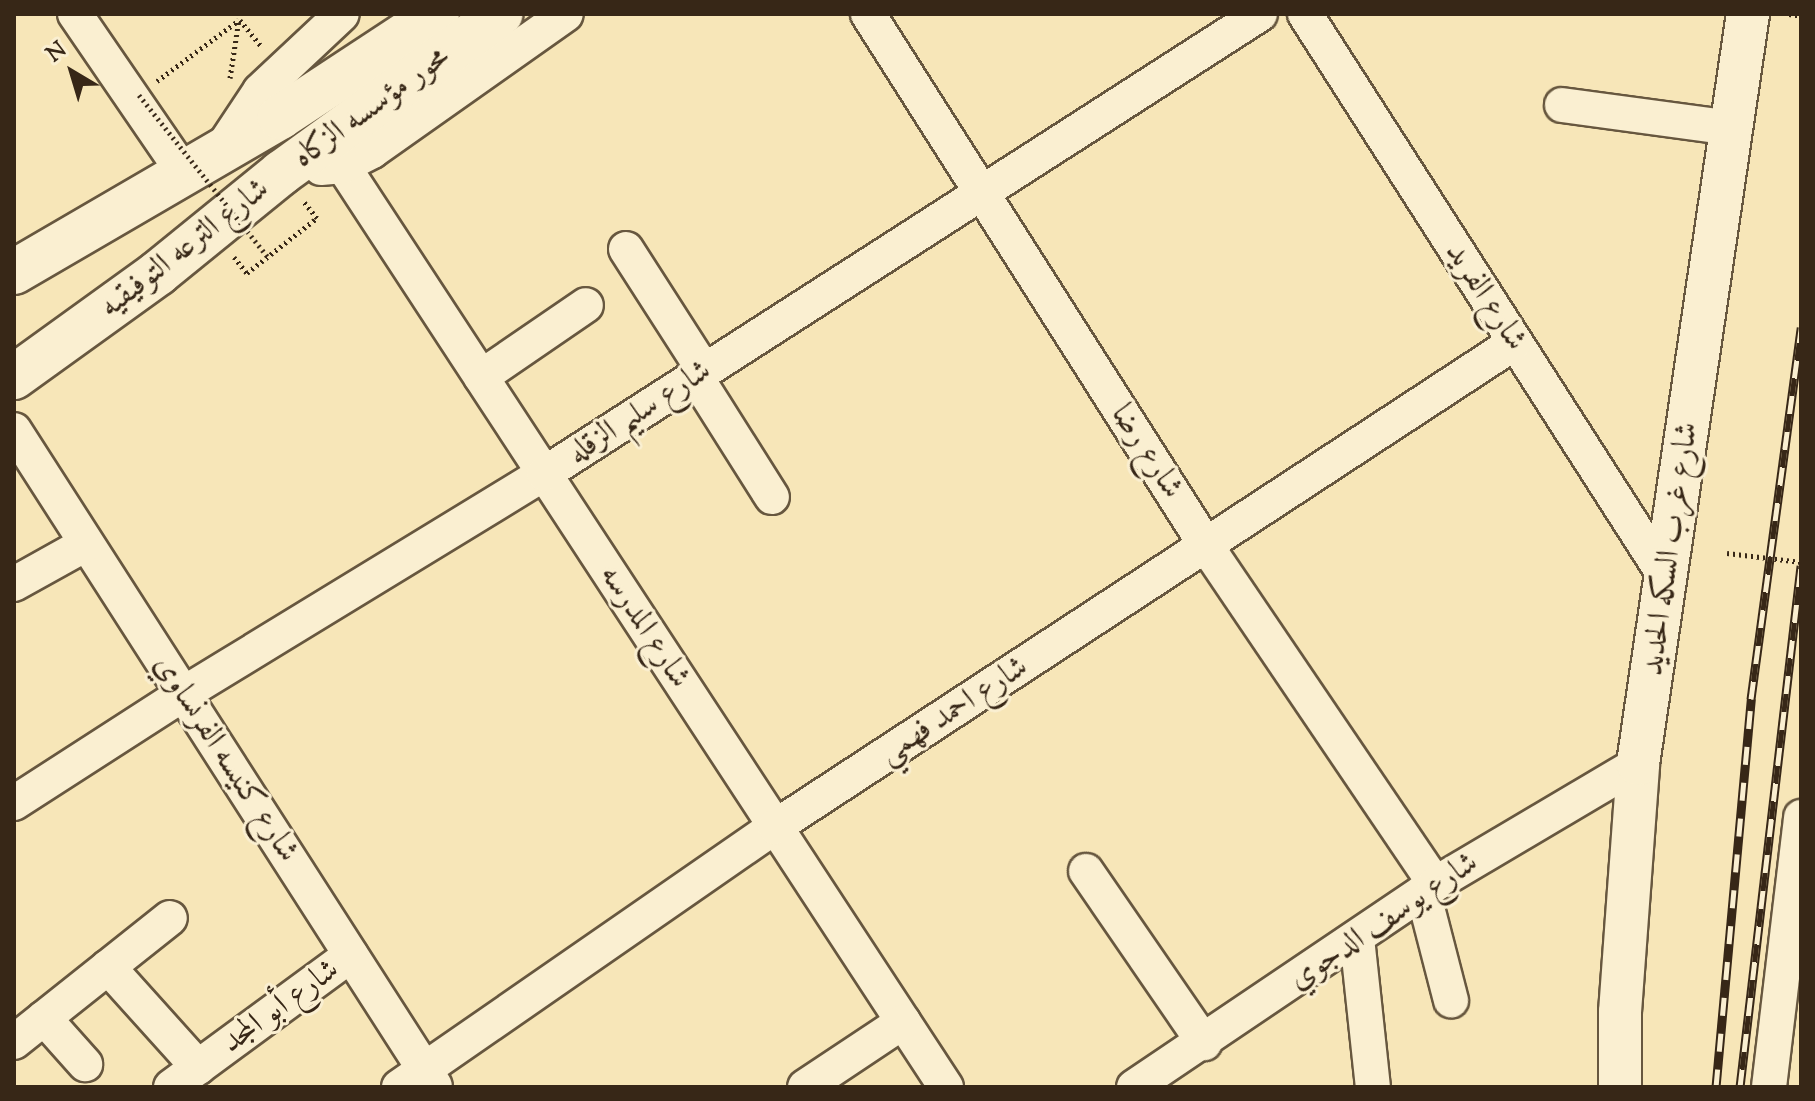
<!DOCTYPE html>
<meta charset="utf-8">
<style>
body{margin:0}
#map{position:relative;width:1815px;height:1101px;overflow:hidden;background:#f7e6b8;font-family:"Sorts Mill Goudy",Amiri,serif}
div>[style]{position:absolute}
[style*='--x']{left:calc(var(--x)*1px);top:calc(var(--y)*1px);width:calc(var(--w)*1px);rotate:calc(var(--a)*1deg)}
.path>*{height:5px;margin-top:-2.5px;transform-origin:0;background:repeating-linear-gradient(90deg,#372717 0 2px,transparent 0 6px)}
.roads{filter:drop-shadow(2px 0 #67573f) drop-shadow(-2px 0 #67573f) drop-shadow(0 2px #67573f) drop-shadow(0 -2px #67573f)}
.minor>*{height:34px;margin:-17px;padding:0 17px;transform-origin:17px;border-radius:17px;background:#faefd1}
.tertiary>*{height:42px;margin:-21px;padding:0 21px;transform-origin:21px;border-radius:21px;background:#faefd1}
.secondary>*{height:44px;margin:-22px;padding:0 22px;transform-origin:22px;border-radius:22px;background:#faefd1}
.rail>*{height:9px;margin-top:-4.5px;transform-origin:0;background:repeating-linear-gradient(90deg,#faefd1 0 18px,#372717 0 36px);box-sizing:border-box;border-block:2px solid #372717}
.path-bridge>*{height:5px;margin-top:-2.5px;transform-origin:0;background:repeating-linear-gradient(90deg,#372717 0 2px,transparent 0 6px)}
span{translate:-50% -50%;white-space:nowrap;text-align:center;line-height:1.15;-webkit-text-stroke:6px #faefd1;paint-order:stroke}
.street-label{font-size:32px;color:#372717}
.frame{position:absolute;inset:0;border:16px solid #372717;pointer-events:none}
.north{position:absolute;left:32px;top:32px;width:80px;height:80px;-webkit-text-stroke:6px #faefd1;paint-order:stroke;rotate:322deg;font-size:22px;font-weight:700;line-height:32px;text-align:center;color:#372717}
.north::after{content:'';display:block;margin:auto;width:28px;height:36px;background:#372717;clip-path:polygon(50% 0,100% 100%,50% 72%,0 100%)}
</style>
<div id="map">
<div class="path">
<div style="--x:1789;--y:14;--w:12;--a:9"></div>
<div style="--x:240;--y:20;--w:33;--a:51"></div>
<div style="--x:230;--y:78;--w:60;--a:-81.3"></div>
<div style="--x:157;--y:81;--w:102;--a:-36.6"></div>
<div style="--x:234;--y:257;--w:21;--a:51"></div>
<div style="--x:247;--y:273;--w:89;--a:-38.2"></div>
<div style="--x:317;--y:218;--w:21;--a:-129"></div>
</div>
<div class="roads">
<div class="minor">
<div style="--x:75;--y:14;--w:191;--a:55.6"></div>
<div style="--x:868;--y:14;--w:632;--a:57.54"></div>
<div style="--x:1207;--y:547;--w:407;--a:55.9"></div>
<div style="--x:1305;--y:14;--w:671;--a:57.35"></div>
<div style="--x:1562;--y:105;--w:172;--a:7.7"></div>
<div style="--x:219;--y:153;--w:74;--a:-56.5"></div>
<div style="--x:260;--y:91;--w:112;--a:-43.2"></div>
<div style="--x:343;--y:166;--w:1101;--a:56.79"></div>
<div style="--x:321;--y:168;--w:22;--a:-5"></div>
<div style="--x:343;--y:166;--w:33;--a:-27"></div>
<div style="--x:372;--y:151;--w:237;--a:-35.2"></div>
<div style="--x:626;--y:249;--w:146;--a:57.3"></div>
<div style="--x:481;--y:377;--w:127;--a:-34.4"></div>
<div style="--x:696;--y:377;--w:142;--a:57.7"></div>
<div style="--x:14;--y:430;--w:779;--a:57.31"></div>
<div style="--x:14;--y:584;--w:82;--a:-29.1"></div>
<div style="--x:14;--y:803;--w:201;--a:-32.8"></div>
<div style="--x:183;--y:694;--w:423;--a:-31.4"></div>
<div style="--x:544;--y:474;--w:851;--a:-32.72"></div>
<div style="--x:1086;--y:871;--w:209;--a:55.5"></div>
<div style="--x:1423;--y:892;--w:112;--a:75.5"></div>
<div style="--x:1357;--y:938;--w:150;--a:83.9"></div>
<div style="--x:108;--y:967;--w:135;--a:48"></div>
<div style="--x:44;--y:1018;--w:62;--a:48.3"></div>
<div style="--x:14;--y:1042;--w:199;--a:-38.5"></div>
<div style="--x:171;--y:1087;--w:223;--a:-36.3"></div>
<div style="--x:399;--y:1087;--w:457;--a:-34.7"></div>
<div style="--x:775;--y:827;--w:883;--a:-33.22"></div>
<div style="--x:805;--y:1087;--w:118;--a:-33.6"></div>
<div style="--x:1134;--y:1087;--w:363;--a:-34"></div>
<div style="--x:1435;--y:884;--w:236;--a:-30.6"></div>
<div style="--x:1769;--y:1087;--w:272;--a:-83.2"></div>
</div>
<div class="tertiary">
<div style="--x:1620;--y:1087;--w:75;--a:-90"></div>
<div style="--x:1620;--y:1012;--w:249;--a:-85.8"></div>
<div style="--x:1638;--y:764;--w:758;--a:-81.66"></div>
</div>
<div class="secondary">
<div style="--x:14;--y:272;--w:308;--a:-30.2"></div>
<div style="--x:280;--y:117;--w:188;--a:-33.3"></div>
<div style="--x:14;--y:377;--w:178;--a:-35.8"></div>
<div style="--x:158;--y:273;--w:159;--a:-39.1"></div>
<div style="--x:281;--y:173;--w:271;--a:-35.9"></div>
</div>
</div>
<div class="rail">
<div style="--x:1716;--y:1087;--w:390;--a:-84.8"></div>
<div style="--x:1751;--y:699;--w:375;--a:-82.3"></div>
<div style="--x:1740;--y:1087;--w:525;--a:-83.32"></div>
</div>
<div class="path-bridge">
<div style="--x:139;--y:95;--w:207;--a:51.5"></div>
<div style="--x:1727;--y:553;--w:75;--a:6.9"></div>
</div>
<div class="street-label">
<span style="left:372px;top:108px;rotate:-36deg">محور مؤسسه الزكاه</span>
<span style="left:185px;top:249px;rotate:-38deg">شارع الترعه التوفيقيه</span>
<span style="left:1485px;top:297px;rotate:57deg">شارع الفريد</span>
<span style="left:640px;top:413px;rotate:-33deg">شارع سليم الزقله</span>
<span style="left:1146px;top:452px;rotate:57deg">شارع رضا</span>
<span style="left:1671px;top:549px;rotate:-82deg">شارع غرب السكه الحديد</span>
<span style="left:644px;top:627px;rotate:57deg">شارع المدرسه</span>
<span style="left:954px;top:711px;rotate:-33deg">شارع احمد فهمي</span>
<span style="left:225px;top:759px;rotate:57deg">شارع كنيسه الفرنساوي</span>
<span style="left:1384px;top:922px;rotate:-34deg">شارع يوسف الدجوي</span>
<span style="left:281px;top:1007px;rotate:-36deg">شارع أبو المجد</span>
</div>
<div class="frame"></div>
<div class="north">N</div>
</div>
